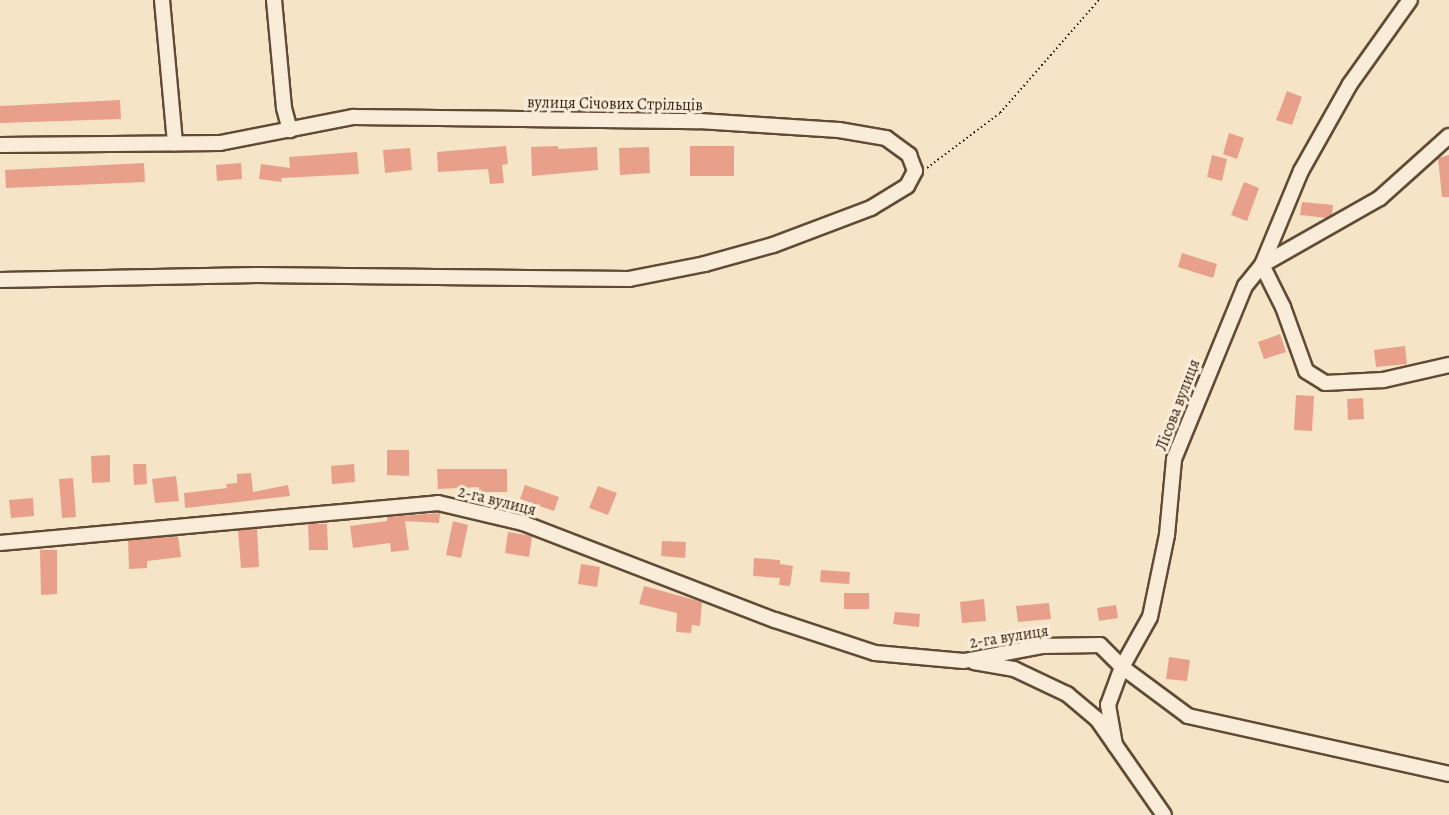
<!DOCTYPE html>
<meta charset="utf-8">
<style>
body{margin:0}
#map{position:relative;width:1449px;height:815px;overflow:hidden;background:#f6e4c6;font-family:Alegreya,serif}
div>[style]{position:absolute}
[style*='--x']{left:calc(var(--x)*1px);top:calc(var(--y)*1px);width:calc(var(--w)*1px);rotate:calc(var(--a)*1deg)}
.building>*{inset:0;background:#e9a08a}
.path>*{height:2px;margin-top:-1px;transform-origin:0;background:repeating-linear-gradient(90deg,#2f1805 0 1.5px,transparent 0 4.5px)}
.roads{filter:drop-shadow(2px 0 #614b35) drop-shadow(-2px 0 #614b35) drop-shadow(0 2px #614b35) drop-shadow(0 -2px #614b35)}
.street>*{height:14px;margin:-7px;padding:0 7px;transform-origin:7px;border-radius:7px;background:#f9edda}
span{translate:-50% -50%;white-space:nowrap;text-align:center;line-height:1.15;-webkit-text-stroke:6px #f9edda;paint-order:stroke}
.street-label{font-size:16px;color:#2f1805}
</style>
<div id="map">
<div class="building">
<div style="clip-path:polygon(1287px 91px,1302px 97px,1292px 125px,1276px 120px)"></div>
<div style="clip-path:polygon(120px 100px,121px 119px,0 123px,0 106px)"></div>
<div style="clip-path:polygon(1229px 133px,1244px 138px,1237px 159px,1223px 154px)"></div>
<div style="clip-path:polygon(506px 146px,508px 164px,502px 165px,504px 183px,490px 184px,488px 169px,438px 172px,437px 152px)"></div>
<div style="clip-path:polygon(558px 146px,558px 149px,597px 147px,598px 170px,532px 176px,531px 147px)"></div>
<div style="clip-path:polygon(690px 146px,734px 146px,734px 176px,690px 176px)"></div>
<div style="clip-path:polygon(649px 147px,650px 173px,620px 175px,619px 148px)"></div>
<div style="clip-path:polygon(410px 148px,412px 170px,385px 173px,383px 150px)"></div>
<div style="clip-path:polygon(357px 152px,359px 174px,281px 178px,282px 182px,259px 179px,261px 164px,290px 168px,289px 157px)"></div>
<div style="clip-path:polygon(1212px 155px,1227px 159px,1222px 181px,1207px 177px)"></div>
<div style="clip-path:polygon(1449px 155px,1449px 197px,1442px 197px,1438px 158px)"></div>
<div style="clip-path:polygon(144px 163px,145px 182px,6px 188px,5px 170px)"></div>
<div style="clip-path:polygon(241px 163px,242px 179px,217px 181px,216px 165px)"></div>
<div style="clip-path:polygon(1244px 182px,1259px 188px,1247px 221px,1231px 215px)"></div>
<div style="clip-path:polygon(1302px 202px,1333px 205px,1332px 215px,1327px 218px,1300px 215px)"></div>
<div style="clip-path:polygon(1182px 253px,1217px 264px,1213px 278px,1178px 267px)"></div>
<div style="clip-path:polygon(1280px 334px,1286px 352px,1264px 359px,1258px 342px)"></div>
<div style="clip-path:polygon(1405px 346px,1407px 364px,1376px 367px,1374px 350px)"></div>
<div style="clip-path:polygon(1296px 395px,1314px 396px,1312px 431px,1294px 430px)"></div>
<div style="clip-path:polygon(1363px 398px,1364px 419px,1348px 420px,1347px 399px)"></div>
<div style="clip-path:polygon(387px 450px,409px 450px,409px 476px,387px 475px)"></div>
<div style="clip-path:polygon(110px 455px,110px 482px,92px 483px,91px 456px)"></div>
<div style="clip-path:polygon(133px 464px,146px 464px,147px 484px,134px 485px)"></div>
<div style="clip-path:polygon(354px 464px,355px 482px,332px 484px,331px 466px)"></div>
<div style="clip-path:polygon(437px 469px,507px 469px,507px 492px,479px 492px,479px 487px,438px 489px)"></div>
<div style="clip-path:polygon(251px 473px,253px 492px,288px 485px,290px 496px,185px 508px,184px 493px,227px 488px,226px 484px,237px 483px,237px 474px)"></div>
<div style="clip-path:polygon(176px 476px,179px 501px,155px 503px,152px 479px)"></div>
<div style="clip-path:polygon(73px 478px,76px 517px,62px 518px,59px 479px)"></div>
<div style="clip-path:polygon(525px 485px,559px 497px,554px 511px,520px 499px)"></div>
<div style="clip-path:polygon(598px 486px,617px 493px,608px 515px,589px 508px)"></div>
<div style="clip-path:polygon(33px 498px,34px 516px,11px 518px,9px 500px)"></div>
<div style="clip-path:polygon(440px 513px,439px 523px,405px 521px,409px 550px,391px 552px,390px 543px,353px 548px,350px 526px,387px 521px,387px 517px)"></div>
<div style="clip-path:polygon(453px 521px,468px 525px,461px 558px,446px 555px)"></div>
<div style="clip-path:polygon(308px 524px,327px 524px,328px 550px,309px 550px)"></div>
<div style="clip-path:polygon(257px 529px,259px 567px,241px 568px,238px 530px)"></div>
<div style="clip-path:polygon(508px 532px,532px 536px,529px 557px,505px 553px)"></div>
<div style="clip-path:polygon(178px 536px,181px 557px,147px 561px,147px 568px,129px 569px,128px 540px)"></div>
<div style="clip-path:polygon(662px 541px,686px 542px,685px 558px,661px 556px)"></div>
<div style="clip-path:polygon(40px 550px,57px 550px,57px 594px,41px 595px)"></div>
<div style="clip-path:polygon(754px 558px,780px 560px,780px 564px,793px 566px,790px 586px,779px 585px,780px 578px,753px 576px)"></div>
<div style="clip-path:polygon(581px 564px,600px 567px,597px 587px,578px 584px)"></div>
<div style="clip-path:polygon(821px 570px,850px 572px,849px 584px,820px 582px)"></div>
<div style="clip-path:polygon(644px 586px,702px 602px,700px 626px,692px 625px,691px 633px,676px 632px,677px 613px,639px 604px)"></div>
<div style="clip-path:polygon(844px 593px,869px 593px,869px 609px,844px 609px)"></div>
<div style="clip-path:polygon(984px 599px,986px 621px,962px 623px,960px 602px)"></div>
<div style="clip-path:polygon(1049px 603px,1051px 619px,1018px 622px,1016px 606px)"></div>
<div style="clip-path:polygon(1116px 605px,1118px 618px,1099px 621px,1097px 608px)"></div>
<div style="clip-path:polygon(895px 612px,920px 614px,919px 627px,893px 624px)"></div>
<div style="clip-path:polygon(1169px 657px,1190px 660px,1187px 681px,1166px 679px)"></div>
</div>
<div class="path">
<div style="--x:927;--y:168;--w:91;--a:-37"></div>
<div style="--x:1000;--y:113;--w:150;--a:-48.8"></div>
</div>
<div class="roads">
<div class="street">
<div style="--x:162;--y:0;--w:144;--a:84.8"></div>
<div style="--x:274;--y:0;--w:108;--a:84.7"></div>
<div style="--x:284;--y:108;--w:23;--a:75"></div>
<div style="--x:1449;--y:136;--w:93;--a:138.1"></div>
<div style="--x:1380;--y:198;--w:136;--a:150.4"></div>
<div style="--x:1262;--y:265;--w:47;--a:63.4"></div>
<div style="--x:1283;--y:307;--w:68;--a:70.2"></div>
<div style="--x:1306;--y:371;--w:22;--a:32"></div>
<div style="--x:1325;--y:383;--w:58;--a:-3"></div>
<div style="--x:1383;--y:380;--w:68;--a:-12.8"></div>
<div style="--x:0;--y:145;--w:220;--a:-0.5"></div>
<div style="--x:220;--y:143;--w:136;--a:-11.1"></div>
<div style="--x:353;--y:117;--w:346;--a:0.7"></div>
<div style="--x:699;--y:121;--w:140;--a:3.7"></div>
<div style="--x:839;--y:130;--w:48;--a:9.7"></div>
<div style="--x:886;--y:138;--w:29;--a:36"></div>
<div style="--x:909;--y:155;--w:17;--a:69"></div>
<div style="--x:915;--y:171;--w:17;--a:118"></div>
<div style="--x:907;--y:186;--w:42;--a:148.6"></div>
<div style="--x:871;--y:208;--w:105;--a:159.3"></div>
<div style="--x:773;--y:245;--w:71;--a:164.4"></div>
<div style="--x:705;--y:264;--w:77;--a:168.8"></div>
<div style="--x:629;--y:279;--w:372;--a:-179.4"></div>
<div style="--x:257;--y:275;--w:257;--a:178.9"></div>
<div style="--x:0;--y:543;--w:440;--a:-5.2"></div>
<div style="--x:438;--y:503;--w:87;--a:13.2"></div>
<div style="--x:523;--y:523;--w:270;--a:21.1"></div>
<div style="--x:775;--y:620;--w:105;--a:18.3"></div>
<div style="--x:875;--y:653;--w:89;--a:5.1"></div>
<div style="--x:964;--y:661;--w:79;--a:-10.9"></div>
<div style="--x:1042;--y:646;--w:58;--a:-1"></div>
<div style="--x:1100;--y:645;--w:31;--a:45"></div>
<div style="--x:1122;--y:667;--w:82;--a:36.6"></div>
<div style="--x:1188;--y:716;--w:267;--a:12.5"></div>
<div style="--x:974;--y:662;--w:41;--a:9.9"></div>
<div style="--x:1014;--y:669;--w:59;--a:25.3"></div>
<div style="--x:1067;--y:694;--w:39;--a:40"></div>
<div style="--x:1097;--y:719;--w:117;--a:55.1"></div>
<div style="--x:1115;--y:745;--w:41;--a:-99.9"></div>
<div style="--x:1108;--y:705;--w:40;--a:-69.8"></div>
<div style="--x:1122;--y:667;--w:57;--a:-60.8"></div>
<div style="--x:1150;--y:617;--w:84;--a:-78.3"></div>
<div style="--x:1167;--y:535;--w:76;--a:-84.7"></div>
<div style="--x:1174;--y:459;--w:187;--a:-67.7"></div>
<div style="--x:1245;--y:286;--w:27;--a:-51"></div>
<div style="--x:1262;--y:265;--w:102;--a:-67.5"></div>
<div style="--x:1301;--y:171;--w:100;--a:-60.6"></div>
<div style="--x:1350;--y:84;--w:103;--a:-54.5"></div>
</div>
</div>
<div class="street-label">
<span style="left:615px;top:104px;rotate:1deg">вулиця Січових Стрільців</span>
<span style="left:1178px;top:405px;rotate:-69deg">Лісова вулиця</span>
<span style="left:497px;top:501px;rotate:14deg">2-га вулиця</span>
<span style="left:1009px;top:637px;rotate:-9deg">2-га вулиця</span>
</div>
</div>
